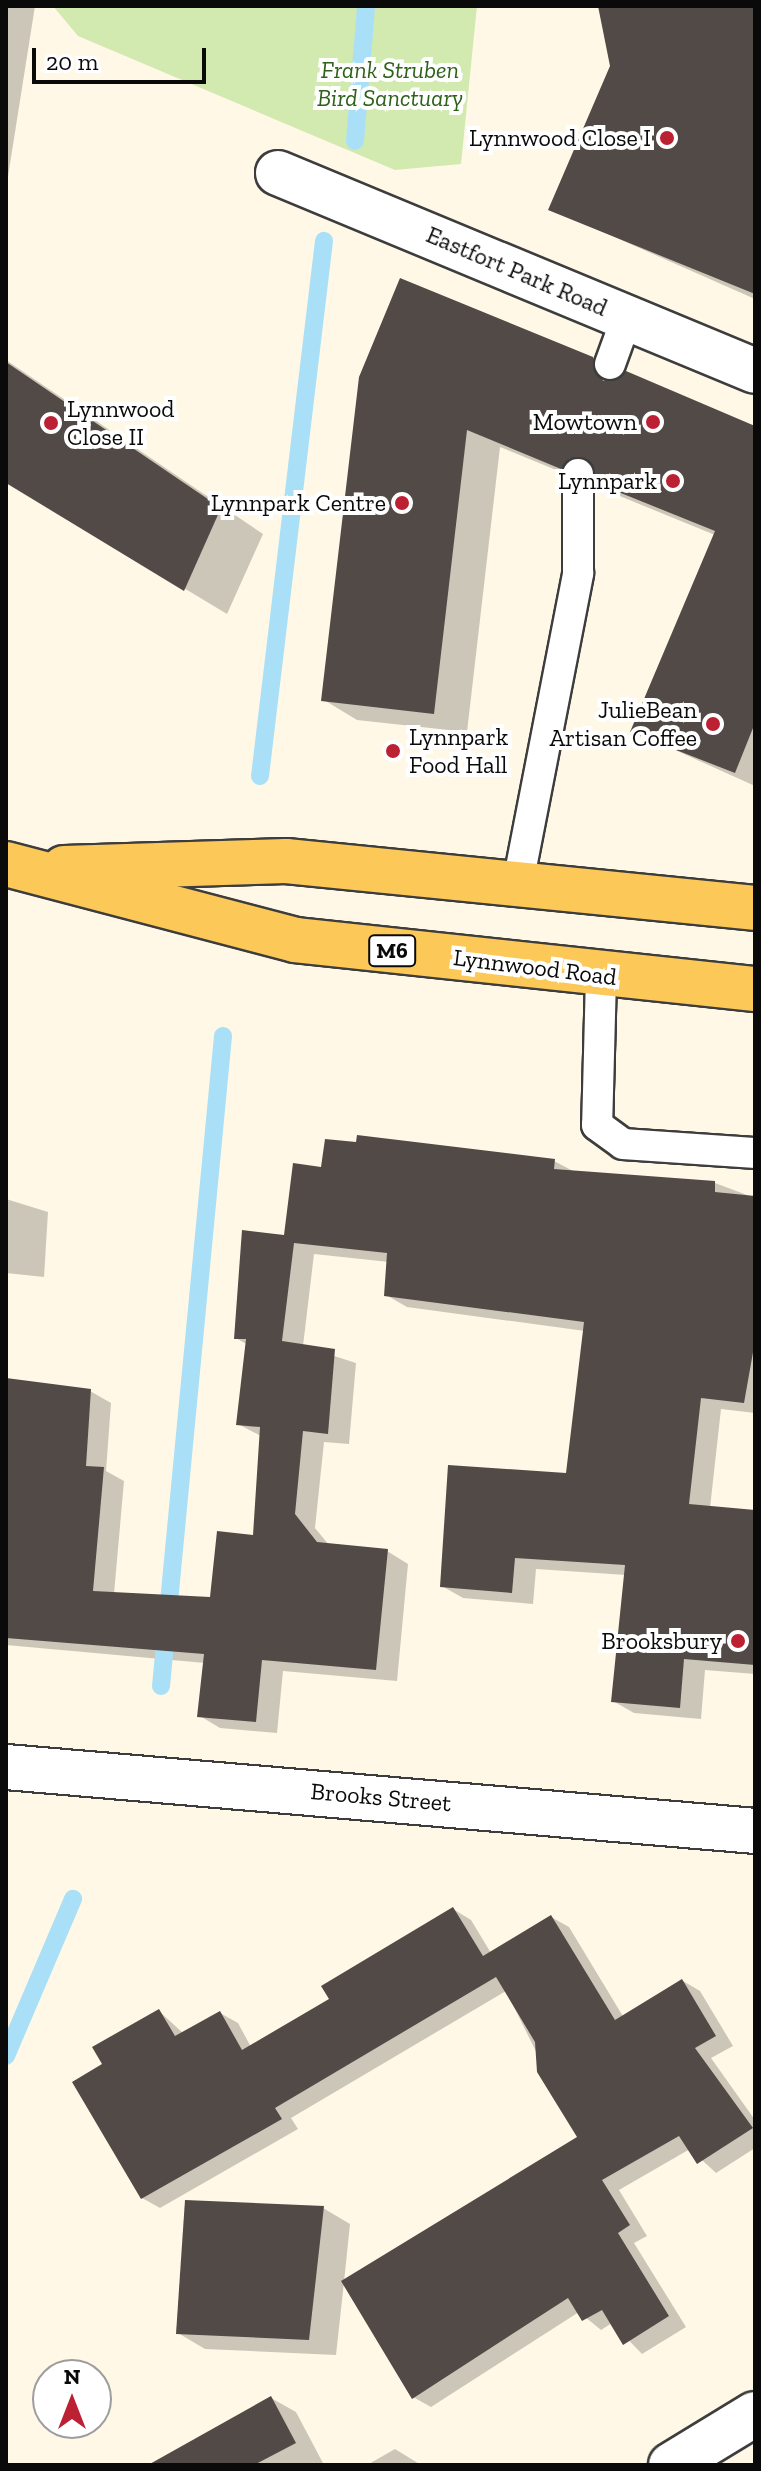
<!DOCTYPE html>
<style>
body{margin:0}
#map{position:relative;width:761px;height:2471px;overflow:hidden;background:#fff8e6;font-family:"Zilla Slab",serif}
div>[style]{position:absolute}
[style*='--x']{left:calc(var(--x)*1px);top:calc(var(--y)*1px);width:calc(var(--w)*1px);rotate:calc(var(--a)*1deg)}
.green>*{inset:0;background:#d2e9b0}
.shadow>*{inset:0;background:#0003}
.stream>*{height:18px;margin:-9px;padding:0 9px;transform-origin:9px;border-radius:9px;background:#aae0f7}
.building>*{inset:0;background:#524a46}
.roads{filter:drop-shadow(2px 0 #3d3d3d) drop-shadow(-2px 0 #3d3d3d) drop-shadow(0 2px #3d3d3d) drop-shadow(0 -2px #3d3d3d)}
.lane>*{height:30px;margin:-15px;padding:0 15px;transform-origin:15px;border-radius:15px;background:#fff}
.street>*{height:44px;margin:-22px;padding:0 22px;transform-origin:22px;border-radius:22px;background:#fff}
.primary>*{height:44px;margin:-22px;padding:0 22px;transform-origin:22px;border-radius:22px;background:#fcc959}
.dots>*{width:22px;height:22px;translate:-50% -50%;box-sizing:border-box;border:4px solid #fff;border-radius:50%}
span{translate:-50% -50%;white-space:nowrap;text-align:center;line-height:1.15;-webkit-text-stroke:8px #fff;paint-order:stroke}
.shield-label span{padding:2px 6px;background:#fff;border:2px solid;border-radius:6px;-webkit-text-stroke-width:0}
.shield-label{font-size:22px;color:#0a0a0a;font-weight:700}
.park-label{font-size:24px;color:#2e611a;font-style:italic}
.poi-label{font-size:24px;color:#0a0a0a}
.right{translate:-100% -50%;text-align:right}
.left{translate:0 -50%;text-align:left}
.street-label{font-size:24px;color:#0a0a0a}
.frame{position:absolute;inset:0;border:8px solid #0a0a0a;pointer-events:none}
.north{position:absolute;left:32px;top:2359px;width:80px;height:80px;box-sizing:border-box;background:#fff;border:2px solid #9d9d9d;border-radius:50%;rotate:0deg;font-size:22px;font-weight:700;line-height:32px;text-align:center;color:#0a0a0a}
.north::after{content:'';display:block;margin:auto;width:28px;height:36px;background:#bb2033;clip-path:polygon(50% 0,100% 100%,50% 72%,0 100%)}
.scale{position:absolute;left:32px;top:48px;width:174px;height:36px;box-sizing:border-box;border:4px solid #0a0a0a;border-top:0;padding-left:10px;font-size:24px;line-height:28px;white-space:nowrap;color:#0a0a0a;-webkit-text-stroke:6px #fff;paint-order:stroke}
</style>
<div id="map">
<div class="green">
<div style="clip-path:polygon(53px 6px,477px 6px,461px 164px,395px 170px,78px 36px)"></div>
</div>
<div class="shadow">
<div style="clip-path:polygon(6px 6px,35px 6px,6px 189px)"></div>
<div style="clip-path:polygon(604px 6px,755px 6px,755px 299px,551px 209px,612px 66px)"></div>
<div style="clip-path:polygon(592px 359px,755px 428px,755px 786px,633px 731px,715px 535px,500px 447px,467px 732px,357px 720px,324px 700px,361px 377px)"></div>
<div style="clip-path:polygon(6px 360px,263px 534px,227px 614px,6px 481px)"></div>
<div style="clip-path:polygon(554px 1161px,575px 1172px,715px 1183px,755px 1198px,755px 1413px,721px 1409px,710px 1508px,755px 1512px,755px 1674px,705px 1670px,701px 1719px,634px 1713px,613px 1701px,626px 1575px,536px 1569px,533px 1604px,463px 1598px,442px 1586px,568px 1475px,585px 1331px,407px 1307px,386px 1295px,389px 1262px,314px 1254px,303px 1346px,356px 1363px,349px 1444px,324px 1442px,315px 1528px,329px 1545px,387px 1551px,408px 1564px,397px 1681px,283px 1671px,277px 1733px,220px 1728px,200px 1716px,205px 1663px,6px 1645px,6px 1382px,90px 1391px,111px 1403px,106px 1471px,124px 1481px,114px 1594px,212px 1599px,255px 1538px,261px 1436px,238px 1424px,248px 1345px,236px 1338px,323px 1169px)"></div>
<div style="clip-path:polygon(6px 1199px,48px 1212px,44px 1277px,6px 1273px)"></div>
<div style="clip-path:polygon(453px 1909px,471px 1920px,491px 1953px,551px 1917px,569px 1927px,624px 2018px,683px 1981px,700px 1991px,733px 2046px,711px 2058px,755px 2120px,755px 2148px,716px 2173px,690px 2149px,619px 2190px,647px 2236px,634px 2243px,686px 2327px,642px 2354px,612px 2323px,601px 2330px,579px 2312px,431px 2407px,413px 2397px,344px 2282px,336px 2355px,205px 2349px,178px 2333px,323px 2208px,350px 2224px,344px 2282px,579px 2138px,506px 1991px,291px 2118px,298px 2129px,160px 2208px,142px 2198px,105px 2065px,159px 2011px,184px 2034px,220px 2013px,238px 2023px,251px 2047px,332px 2000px)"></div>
<div style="clip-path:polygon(271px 2398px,296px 2412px,324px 2465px,189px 2465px)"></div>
<div style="clip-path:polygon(395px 2449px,421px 2465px,367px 2465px)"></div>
</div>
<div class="stream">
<div style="--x:355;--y:141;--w:135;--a:-85.3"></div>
<div style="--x:260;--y:776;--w:539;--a:-83.18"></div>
<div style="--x:161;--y:1686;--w:653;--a:-84.55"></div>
<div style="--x:6;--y:2056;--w:171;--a:-66.9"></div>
</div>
<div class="building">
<div style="clip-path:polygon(598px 6px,755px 6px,755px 294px,548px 210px,610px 66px)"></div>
<div style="clip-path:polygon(400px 278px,593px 357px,603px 381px,626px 371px,755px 426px,755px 723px,735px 773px,630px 732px,715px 531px,596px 483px,586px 458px,570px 458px,561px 469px,467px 430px,434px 714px,321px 701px,359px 377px)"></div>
<div style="clip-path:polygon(6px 362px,221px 508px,184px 591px,6px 483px)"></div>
<div style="clip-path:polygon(357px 1135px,555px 1159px,554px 1169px,715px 1181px,715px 1192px,755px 1196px,755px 1341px,744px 1403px,701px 1398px,689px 1504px,755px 1510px,755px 1665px,684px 1659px,680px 1708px,611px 1702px,625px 1565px,515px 1558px,512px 1593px,440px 1587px,448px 1465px,566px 1473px,584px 1322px,384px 1296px,387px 1253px,294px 1243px,282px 1341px,335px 1349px,328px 1434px,303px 1431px,295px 1514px,317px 1542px,388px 1549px,376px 1670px,262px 1660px,256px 1722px,197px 1717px,204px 1654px,6px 1638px,6px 1378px,91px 1389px,86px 1466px,104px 1467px,93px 1591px,210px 1597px,217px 1531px,253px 1535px,260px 1427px,236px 1425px,246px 1339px,234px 1339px,242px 1230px,284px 1235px,293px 1163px,321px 1167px,325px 1139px,356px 1142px)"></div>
<div style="clip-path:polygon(453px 1907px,483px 1956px,551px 1915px,615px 2020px,682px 1979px,716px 2036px,695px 2048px,753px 2128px,697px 2164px,679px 2136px,602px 2180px,630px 2225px,618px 2233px,669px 2316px,623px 2345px,602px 2310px,582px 2321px,568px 2298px,412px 2399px,341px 2281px,577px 2137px,537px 2072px,535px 2042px,496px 1977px,275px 2108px,282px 2119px,141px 2199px,72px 2082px,102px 2064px,92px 2047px,159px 2009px,175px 2036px,220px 2011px,242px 2050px,329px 1999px,321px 1986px)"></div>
<div style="clip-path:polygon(185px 2200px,324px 2206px,309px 2340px,176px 2334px)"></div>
<div style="clip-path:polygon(271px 2396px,296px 2443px,254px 2465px,148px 2465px)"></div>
</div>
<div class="roads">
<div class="lane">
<div style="--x:610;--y:364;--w:50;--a:-70.1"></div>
<div style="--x:518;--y:883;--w:316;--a:-79"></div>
<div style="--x:578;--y:573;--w:99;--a:-90"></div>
<div style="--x:601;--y:977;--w:148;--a:91.5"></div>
<div style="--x:597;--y:1125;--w:32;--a:36"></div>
<div style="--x:623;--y:1144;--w:132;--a:3.9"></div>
</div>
<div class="street">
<div style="--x:278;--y:173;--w:516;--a:22.54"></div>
<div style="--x:6;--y:1767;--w:752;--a:4.88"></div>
<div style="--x:671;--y:2465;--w:98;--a:-31.3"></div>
</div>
<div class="primary">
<div style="--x:6;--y:864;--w:299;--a:14.7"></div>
<div style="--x:295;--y:940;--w:463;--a:6.1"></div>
<div style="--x:64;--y:868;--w:222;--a:-1.8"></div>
<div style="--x:286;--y:861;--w:471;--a:5.7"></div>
</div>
</div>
<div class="dots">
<div style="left:667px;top:138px;background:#bb2033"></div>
<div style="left:653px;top:422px;background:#bb2033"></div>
<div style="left:51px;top:423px;background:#bb2033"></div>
<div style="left:673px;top:481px;background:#bb2033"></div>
<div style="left:402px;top:503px;background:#bb2033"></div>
<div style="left:713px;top:724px;background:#bb2033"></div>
<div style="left:393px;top:751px;background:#bb2033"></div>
<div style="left:738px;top:1641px;background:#bb2033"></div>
</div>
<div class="shield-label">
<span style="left:392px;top:951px">M6</span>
</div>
<div class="park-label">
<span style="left:390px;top:84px">Frank Struben<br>Bird Sanctuary</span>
</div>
<div class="poi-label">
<span class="right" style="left:651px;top:138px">Lynnwood Close I</span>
<span class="left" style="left:67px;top:423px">Lynnwood<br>Close II</span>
<span class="right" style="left:637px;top:422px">Mowtown</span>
<span class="right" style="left:657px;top:481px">Lynnpark</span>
<span class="right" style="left:386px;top:503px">Lynnpark Centre</span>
<span class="right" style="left:697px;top:724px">JulieBean<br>Artisan Coffee</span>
<span class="left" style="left:409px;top:751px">Lynnpark<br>Food Hall</span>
<span class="right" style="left:722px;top:1641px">Brooksbury</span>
</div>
<div class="street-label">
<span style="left:517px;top:271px;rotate:23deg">Eastfort Park Road</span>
<span style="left:535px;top:967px;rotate:7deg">Lynnwood Road</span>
<span style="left:381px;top:1797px;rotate:5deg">Brooks Street</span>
</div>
<div class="frame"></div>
<div class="north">N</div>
<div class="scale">20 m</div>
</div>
